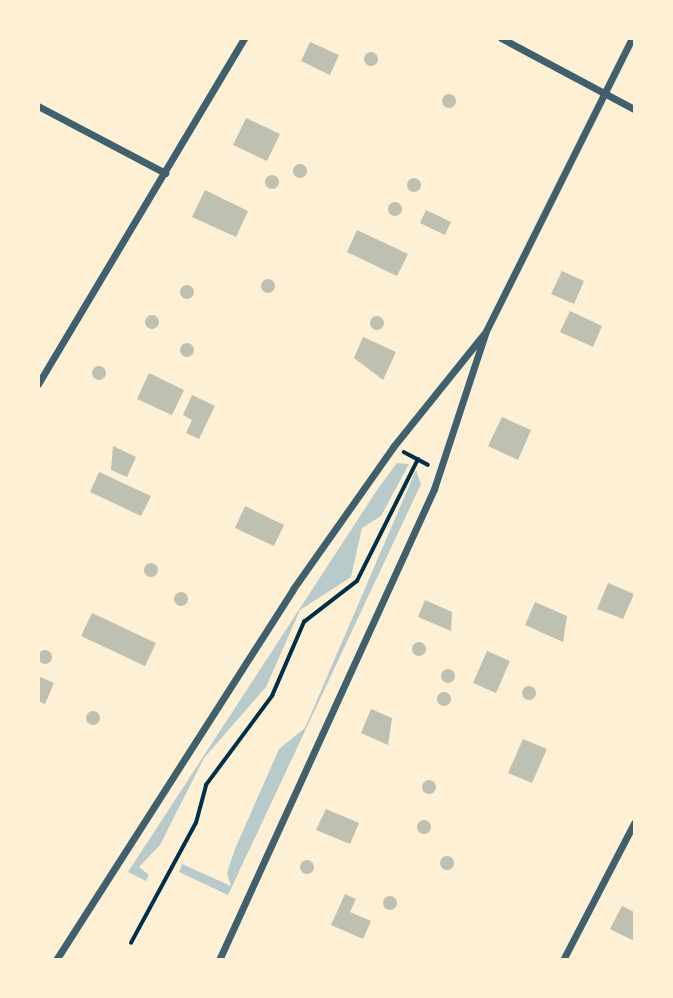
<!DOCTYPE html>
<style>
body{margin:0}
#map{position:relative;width:673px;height:998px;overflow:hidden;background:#fdf0d5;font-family:Overpass,sans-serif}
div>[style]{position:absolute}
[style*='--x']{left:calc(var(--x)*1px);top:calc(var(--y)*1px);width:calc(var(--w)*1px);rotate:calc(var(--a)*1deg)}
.green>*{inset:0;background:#b9caca}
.building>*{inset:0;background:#bec0b2}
.round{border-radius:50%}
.path>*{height:3.5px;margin:-1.75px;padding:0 1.75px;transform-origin:1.75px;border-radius:1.75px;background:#003049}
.minor>*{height:7px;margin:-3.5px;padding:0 3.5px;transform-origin:3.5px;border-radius:3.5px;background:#3f606c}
span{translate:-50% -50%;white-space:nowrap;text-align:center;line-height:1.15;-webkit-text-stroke:7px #fdf0d5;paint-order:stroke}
.frame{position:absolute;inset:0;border:40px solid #fdf0d5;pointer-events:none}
</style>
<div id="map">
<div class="green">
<div style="clip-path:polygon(397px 463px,409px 464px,381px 516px,362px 528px,351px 577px,300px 610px,266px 687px,204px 758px,160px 845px,139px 867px,149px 875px,146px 881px,128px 872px,379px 487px)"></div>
<div style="clip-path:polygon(416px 470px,421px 484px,228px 895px,179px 872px,182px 864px,231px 886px,227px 873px,235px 849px,279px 749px,305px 728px)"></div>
</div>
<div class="building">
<div style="clip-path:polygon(310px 42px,339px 55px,330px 75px,301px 61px)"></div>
<div class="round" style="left:364px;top:52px;width:14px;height:14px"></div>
<div class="round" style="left:442px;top:94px;width:14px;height:14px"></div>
<div style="clip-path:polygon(246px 118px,280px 134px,267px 161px,233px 145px)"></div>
<div class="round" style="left:293px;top:164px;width:14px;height:14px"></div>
<div class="round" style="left:265px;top:175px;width:14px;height:14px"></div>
<div class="round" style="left:407px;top:178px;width:14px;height:14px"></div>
<div style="clip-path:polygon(205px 190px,248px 211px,236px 237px,192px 217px)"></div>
<div class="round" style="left:388px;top:202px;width:14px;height:14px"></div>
<div style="clip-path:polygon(426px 210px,451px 222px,445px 235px,420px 223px)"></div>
<div style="clip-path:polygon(357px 230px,408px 254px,397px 276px,347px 252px)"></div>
<div style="clip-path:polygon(562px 271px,584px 281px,574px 304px,551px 294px)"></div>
<div class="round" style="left:261px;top:279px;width:14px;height:14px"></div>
<div class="round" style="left:180px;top:285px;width:14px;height:14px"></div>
<div style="clip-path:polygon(570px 311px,602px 326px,593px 347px,560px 332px)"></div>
<div class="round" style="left:145px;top:315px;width:14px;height:14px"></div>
<div class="round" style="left:370px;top:316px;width:14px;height:14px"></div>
<div style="clip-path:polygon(363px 337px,396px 352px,383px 380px,354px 358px)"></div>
<div class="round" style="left:180px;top:343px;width:14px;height:14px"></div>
<div class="round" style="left:92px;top:366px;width:14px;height:14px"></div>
<div style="clip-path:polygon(149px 373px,184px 390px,172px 415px,137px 399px)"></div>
<div style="clip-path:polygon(192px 395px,215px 406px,199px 439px,186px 433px,192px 420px,183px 415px)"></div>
<div style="clip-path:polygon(502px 417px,531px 430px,518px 460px,488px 446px)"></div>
<div style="clip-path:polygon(113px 446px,136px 457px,127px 477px,111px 470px)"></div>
<div style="clip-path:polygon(99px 472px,151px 496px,141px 516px,90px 492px)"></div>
<div style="clip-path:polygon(245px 506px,284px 525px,274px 546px,235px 528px)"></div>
<div class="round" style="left:144px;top:563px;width:14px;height:14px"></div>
<div style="clip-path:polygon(608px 583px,634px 594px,623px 619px,597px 609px)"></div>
<div class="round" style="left:174px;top:592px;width:14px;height:14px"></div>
<div style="clip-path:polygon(425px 600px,452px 612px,451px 631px,418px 617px)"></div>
<div style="clip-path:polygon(535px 602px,567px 616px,563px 642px,525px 625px)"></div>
<div style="clip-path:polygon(92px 613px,156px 643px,145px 666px,81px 636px)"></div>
<div class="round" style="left:412px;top:642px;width:14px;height:14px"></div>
<div class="round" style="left:38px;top:650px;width:14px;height:14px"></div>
<div style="clip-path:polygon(487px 651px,510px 661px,496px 693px,473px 683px)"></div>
<div class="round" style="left:441px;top:669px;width:14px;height:14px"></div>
<div style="clip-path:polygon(38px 676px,54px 683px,45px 704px,38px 701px)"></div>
<div class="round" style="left:522px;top:686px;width:14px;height:14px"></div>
<div class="round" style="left:437px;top:692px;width:14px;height:14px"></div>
<div style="clip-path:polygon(371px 709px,392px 718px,388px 745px,361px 733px)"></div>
<div class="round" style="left:86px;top:711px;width:14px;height:14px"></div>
<div style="clip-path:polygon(523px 739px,547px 749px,532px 783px,508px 773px)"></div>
<div class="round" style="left:422px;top:780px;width:14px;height:14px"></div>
<div style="clip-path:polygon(326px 809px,359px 823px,350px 844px,316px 830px)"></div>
<div class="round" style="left:417px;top:820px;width:14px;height:14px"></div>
<div class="round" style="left:440px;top:856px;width:14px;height:14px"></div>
<div class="round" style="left:300px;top:860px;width:14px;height:14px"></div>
<div style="clip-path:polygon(345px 894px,356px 899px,350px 912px,371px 921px,363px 939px,331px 925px)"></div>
<div class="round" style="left:383px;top:896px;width:14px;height:14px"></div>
<div style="clip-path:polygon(622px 906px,634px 912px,634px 941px,610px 929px)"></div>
</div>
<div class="path">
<div style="--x:404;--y:452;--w:27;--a:28"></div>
<div style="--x:131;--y:943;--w:136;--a:-61.6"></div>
<div style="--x:196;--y:823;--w:39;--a:-75"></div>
<div style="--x:206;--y:785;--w:111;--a:-53.4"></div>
<div style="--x:272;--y:696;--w:81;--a:-66.6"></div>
<div style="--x:304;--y:622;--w:67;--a:-37.7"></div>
<div style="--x:357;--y:581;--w:136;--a:-63.4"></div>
</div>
<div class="minor">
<div style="--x:501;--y:38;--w:151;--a:28.1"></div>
<div style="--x:38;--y:106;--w:144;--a:27.8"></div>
<div style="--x:38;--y:384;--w:403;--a:-59.2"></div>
<div style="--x:56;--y:960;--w:440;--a:-57.4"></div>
<div style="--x:293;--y:589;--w:174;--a:-54.8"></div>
<div style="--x:393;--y:447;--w:145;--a:-51.2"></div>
<div style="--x:219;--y:960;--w:518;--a:-65.46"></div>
<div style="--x:434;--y:489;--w:166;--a:-71.8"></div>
<div style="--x:486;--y:331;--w:327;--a:-63.5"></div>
<div style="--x:563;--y:960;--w:154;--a:-62.6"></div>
</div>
<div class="frame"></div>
</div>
